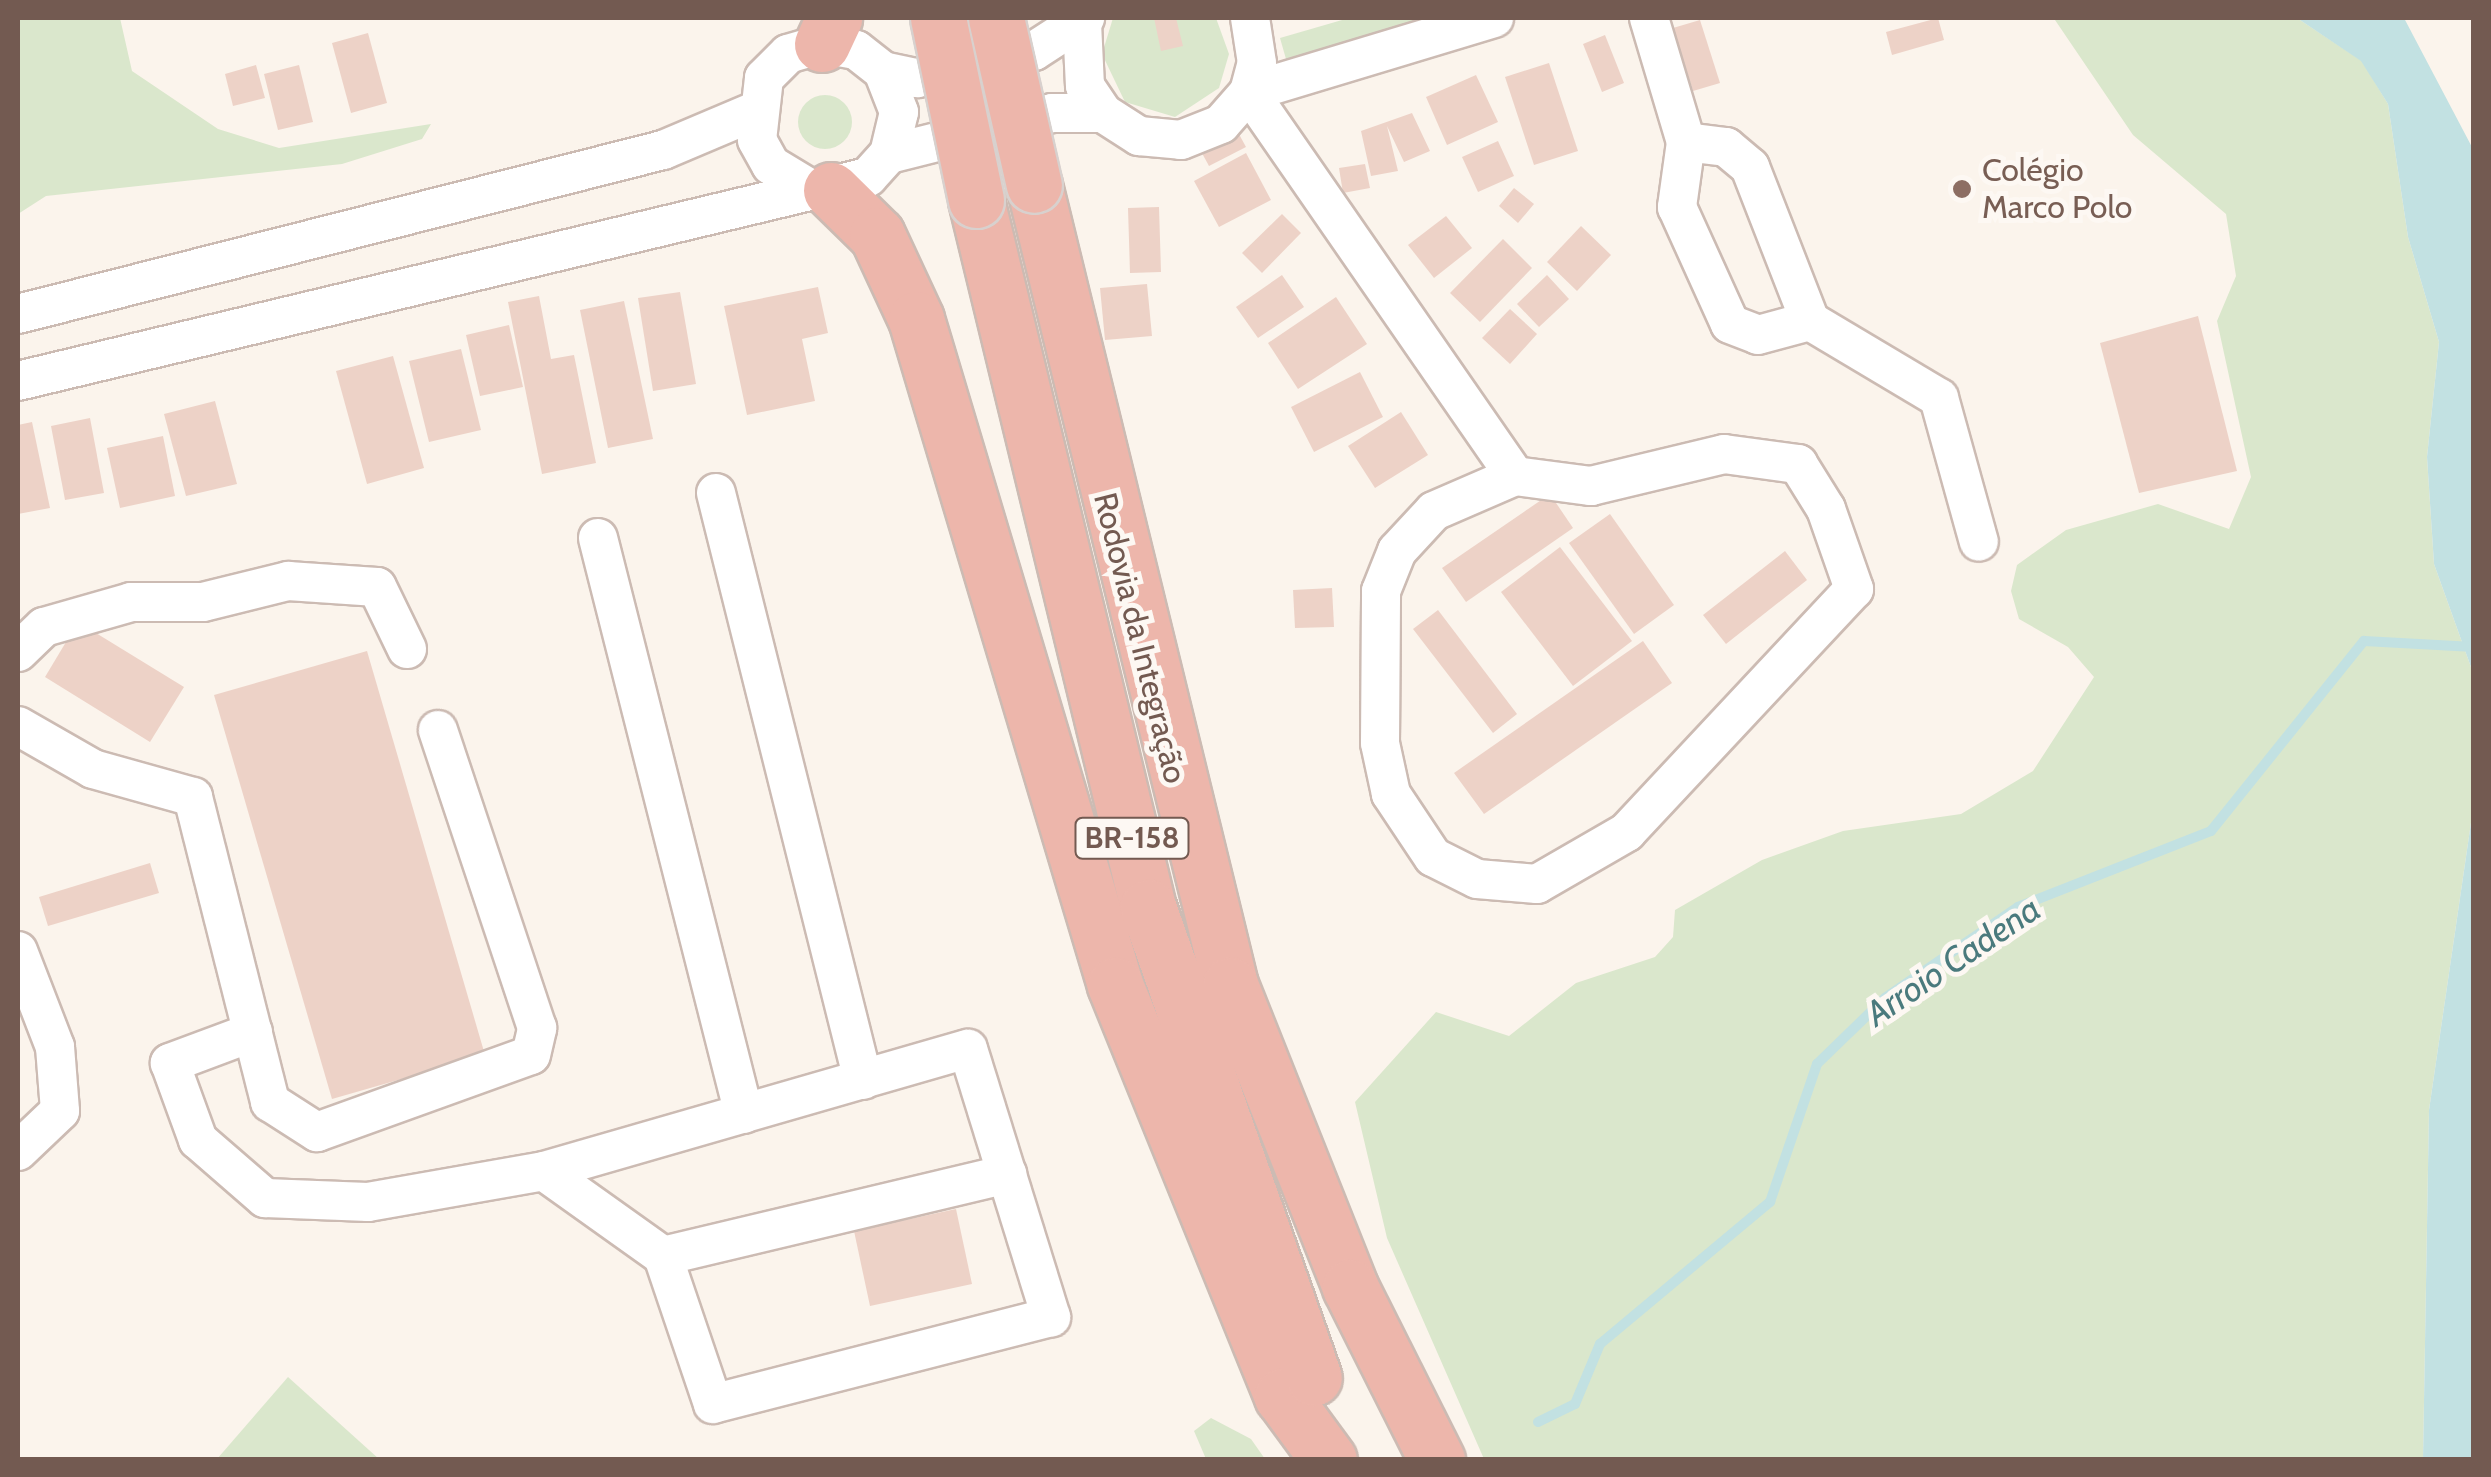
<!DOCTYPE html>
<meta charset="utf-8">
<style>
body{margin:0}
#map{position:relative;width:2491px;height:1477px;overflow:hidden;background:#fbf4ec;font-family:Cabin,sans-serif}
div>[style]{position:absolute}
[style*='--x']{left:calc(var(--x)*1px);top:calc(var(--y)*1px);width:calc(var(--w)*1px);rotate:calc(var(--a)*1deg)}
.green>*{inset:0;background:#dae7cc}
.round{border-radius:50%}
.water>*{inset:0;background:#c2e1e2}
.stream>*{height:10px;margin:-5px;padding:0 5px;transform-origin:5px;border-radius:5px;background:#c2e1e2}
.building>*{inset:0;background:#edd2c7}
.roads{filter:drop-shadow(2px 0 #ccbbb3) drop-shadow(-2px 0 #ccbbb3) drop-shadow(0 2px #ccbbb3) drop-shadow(0 -2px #ccbbb3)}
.minor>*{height:38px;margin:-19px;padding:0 19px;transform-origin:19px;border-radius:19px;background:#fff}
.highway>*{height:55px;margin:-27.5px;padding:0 27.5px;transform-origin:27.5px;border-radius:27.5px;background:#edb6ab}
.bridges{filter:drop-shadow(2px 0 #d8d1ce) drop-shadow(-2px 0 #d8d1ce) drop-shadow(0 2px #d8d1ce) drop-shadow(0 -2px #d8d1ce)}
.highway-bridge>*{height:55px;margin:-27.5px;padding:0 27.5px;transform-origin:27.5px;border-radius:27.5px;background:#edb6ab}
.dots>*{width:28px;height:28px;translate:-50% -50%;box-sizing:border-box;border:5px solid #fdf8f3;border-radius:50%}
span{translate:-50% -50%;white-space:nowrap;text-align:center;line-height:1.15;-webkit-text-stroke:10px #fdf8f3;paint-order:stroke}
.shield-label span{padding:2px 8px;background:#fdf8f3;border:2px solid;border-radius:8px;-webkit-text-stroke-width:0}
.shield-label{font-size:30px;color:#735a51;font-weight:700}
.education-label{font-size:32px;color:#785e54}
.left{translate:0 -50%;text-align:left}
.street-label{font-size:32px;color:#735a51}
.water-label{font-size:35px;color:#4a7a7d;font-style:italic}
.frame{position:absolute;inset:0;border:20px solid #735a51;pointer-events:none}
</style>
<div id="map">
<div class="green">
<div style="clip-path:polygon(18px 18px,120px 18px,132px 71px,218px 129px,279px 148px,431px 124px,422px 139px,342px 164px,46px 196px,18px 214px)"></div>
<div style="clip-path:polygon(1113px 18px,1216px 18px,1229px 54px,1219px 88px,1175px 117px,1125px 102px,1102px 54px)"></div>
<div style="clip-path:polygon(1349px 18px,1423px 18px,1286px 59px,1280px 38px)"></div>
<div style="clip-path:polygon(2297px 18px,2362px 61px,2388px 104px,2408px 237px,2439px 342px,2427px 457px,2434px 564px,2472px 670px,2473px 809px,2429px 1110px,2423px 1459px,1484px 1459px,1387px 1238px,1355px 1102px,1436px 1012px,1509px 1036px,1576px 983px,1655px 957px,1673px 937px,1675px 910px,1762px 860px,1843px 831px,1961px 814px,2033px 771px,2094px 677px,2068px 647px,2019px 619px,2011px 591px,2017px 565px,2066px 530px,2158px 504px,2229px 529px,2251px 477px,2217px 321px,2236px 276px,2226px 214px,2133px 135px,2055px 20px)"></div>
<div class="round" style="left:798px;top:95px;width:54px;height:54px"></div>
<div style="clip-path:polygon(288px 1377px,379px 1459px,217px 1459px)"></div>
<div style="clip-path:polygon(1211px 1418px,1251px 1439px,1265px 1459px,1206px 1459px,1194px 1431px)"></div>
</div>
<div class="water">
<div style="clip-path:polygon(2297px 18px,2404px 18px,2473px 149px,2473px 733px,2472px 670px,2434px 564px,2427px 457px,2439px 342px,2408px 237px,2388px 104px,2361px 61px)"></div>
<div style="clip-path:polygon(2473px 809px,2473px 1459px,2423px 1459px,2429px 1110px)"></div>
</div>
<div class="stream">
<div style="--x:1538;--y:1422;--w:41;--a:-25.9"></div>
<div style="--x:1575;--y:1404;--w:65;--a:-67.4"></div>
<div style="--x:1600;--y:1344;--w:222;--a:-39.9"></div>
<div style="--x:1770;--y:1202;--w:146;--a:-71.2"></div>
<div style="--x:1817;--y:1064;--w:95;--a:-44.1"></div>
<div style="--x:1885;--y:998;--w:161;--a:-34.4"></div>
<div style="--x:2018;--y:907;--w:207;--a:-21.5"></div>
<div style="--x:2211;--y:831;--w:244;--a:-51.2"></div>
<div style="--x:2364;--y:641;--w:110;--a:3.1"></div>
</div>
<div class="building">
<div style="clip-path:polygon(1154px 18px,1176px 18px,1183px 46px,1161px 51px)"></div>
<div style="clip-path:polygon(1938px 18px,1944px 40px,1892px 55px,1886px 32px)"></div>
<div style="clip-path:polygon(1700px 20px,1720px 83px,1693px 91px,1673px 28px)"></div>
<div style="clip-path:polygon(368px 33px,387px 103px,351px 113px,332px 43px)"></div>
<div style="clip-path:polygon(1605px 35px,1624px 83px,1602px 92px,1583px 44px)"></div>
<div style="clip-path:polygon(1549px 63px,1578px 151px,1534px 165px,1505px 77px)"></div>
<div style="clip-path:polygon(256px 65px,265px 98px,233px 106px,225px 74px)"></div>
<div style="clip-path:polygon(299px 65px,313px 122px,278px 130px,264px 74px)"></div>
<div style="clip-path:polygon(1476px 75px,1498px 122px,1447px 145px,1426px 97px)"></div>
<div style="clip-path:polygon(1412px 113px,1430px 151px,1404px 162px,1387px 126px,1398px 171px,1371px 176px,1361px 131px)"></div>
<div style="clip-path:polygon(1234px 125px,1246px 147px,1209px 166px,1197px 144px)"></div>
<div style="clip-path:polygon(1498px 141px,1514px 176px,1478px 192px,1462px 157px)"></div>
<div style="clip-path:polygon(1246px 153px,1271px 200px,1219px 227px,1194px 181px)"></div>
<div style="clip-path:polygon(1365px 164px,1370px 188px,1343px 193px,1339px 168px)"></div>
<div style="clip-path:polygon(1514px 188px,1534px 204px,1518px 223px,1499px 206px)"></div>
<div style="clip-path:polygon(1159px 207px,1161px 272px,1130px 273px,1128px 208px)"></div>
<div style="clip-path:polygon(1282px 214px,1301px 233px,1262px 273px,1242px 253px)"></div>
<div style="clip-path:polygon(1446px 216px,1472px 248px,1434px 278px,1408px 245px)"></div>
<div style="clip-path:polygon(1581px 226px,1611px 255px,1577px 291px,1547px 262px)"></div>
<div style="clip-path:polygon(1503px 239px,1532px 268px,1480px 322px,1450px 293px)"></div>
<div style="clip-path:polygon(1282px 275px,1304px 307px,1258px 338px,1236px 307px)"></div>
<div style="clip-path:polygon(1547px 275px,1569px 299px,1539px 327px,1517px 304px)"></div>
<div style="clip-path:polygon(1147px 284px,1152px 336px,1105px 340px,1100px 288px)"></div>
<div style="clip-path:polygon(818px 287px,828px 333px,802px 339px,815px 401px,747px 415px,724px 306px)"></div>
<div style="clip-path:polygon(680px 292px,696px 384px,653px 391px,638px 298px)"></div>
<div style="clip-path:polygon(539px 296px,551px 359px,574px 355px,596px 463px,542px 474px,508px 302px)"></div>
<div style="clip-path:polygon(1336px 297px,1367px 344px,1298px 389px,1268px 343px)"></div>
<div style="clip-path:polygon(624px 301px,653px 439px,608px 448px,580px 310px)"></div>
<div style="clip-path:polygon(1510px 309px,1537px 334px,1510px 364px,1482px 338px)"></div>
<div style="clip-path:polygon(2198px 316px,2237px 471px,2139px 493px,2100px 343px)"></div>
<div style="clip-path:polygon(509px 325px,523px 387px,480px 396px,466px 335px)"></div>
<div style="clip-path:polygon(461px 349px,481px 430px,429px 442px,409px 361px)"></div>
<div style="clip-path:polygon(393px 356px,424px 468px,367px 484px,336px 371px)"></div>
<div style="clip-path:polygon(1360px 372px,1383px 417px,1314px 452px,1291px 407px)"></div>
<div style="clip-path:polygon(215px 401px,237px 484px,186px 496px,164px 414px)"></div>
<div style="clip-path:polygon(1401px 412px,1428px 455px,1375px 488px,1348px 446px)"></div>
<div style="clip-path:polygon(90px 418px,104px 493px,65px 500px,51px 426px)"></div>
<div style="clip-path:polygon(32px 422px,50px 508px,18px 514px,18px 425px)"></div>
<div style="clip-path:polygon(163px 436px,175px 496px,120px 508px,107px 448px)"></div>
<div style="clip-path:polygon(1550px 494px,1573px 528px,1466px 602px,1442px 568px)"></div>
<div style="clip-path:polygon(1610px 514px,1674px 605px,1634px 634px,1569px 543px)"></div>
<div style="clip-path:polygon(1560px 547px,1632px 641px,1573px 686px,1501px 592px)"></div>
<div style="clip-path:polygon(1785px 551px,1807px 580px,1726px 644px,1703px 615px)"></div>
<div style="clip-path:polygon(1332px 588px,1334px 627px,1295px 628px,1293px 590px)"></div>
<div style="clip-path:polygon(1438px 610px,1517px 714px,1493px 733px,1413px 629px)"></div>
<div style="clip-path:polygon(78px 622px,184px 687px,150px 742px,45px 677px)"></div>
<div style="clip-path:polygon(1643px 641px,1672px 683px,1484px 814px,1454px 773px)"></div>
<div style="clip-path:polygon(367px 651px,485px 1055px,332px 1099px,214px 695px)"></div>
<div style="clip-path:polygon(150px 863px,159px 893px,48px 926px,39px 897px)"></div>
<div style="clip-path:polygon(956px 1209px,972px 1284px,870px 1306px,854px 1231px)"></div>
</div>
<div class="roads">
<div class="minor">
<div style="--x:1649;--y:18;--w:129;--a:73.4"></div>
<div style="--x:1686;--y:142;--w:66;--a:97.9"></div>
<div style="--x:1677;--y:207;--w:128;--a:65.6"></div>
<div style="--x:1730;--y:324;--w:30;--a:21"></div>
<div style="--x:1758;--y:335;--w:54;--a:-15.1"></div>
<div style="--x:1810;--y:321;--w:165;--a:-111.3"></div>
<div style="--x:1750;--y:167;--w:31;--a:-140"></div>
<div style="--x:1726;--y:147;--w:40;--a:-172.9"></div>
<div style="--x:1082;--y:23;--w:63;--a:87.3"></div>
<div style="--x:1085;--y:86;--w:32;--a:56"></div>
<div style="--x:883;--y:71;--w:35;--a:12"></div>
<div style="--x:917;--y:78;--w:120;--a:-13"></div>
<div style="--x:1034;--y:51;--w:61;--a:-32.9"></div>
<div style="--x:1249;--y:92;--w:467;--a:55.3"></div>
<div style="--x:1249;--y:92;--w:30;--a:-75"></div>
<div style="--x:1257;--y:63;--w:46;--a:-98.8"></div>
<div style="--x:889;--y:154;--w:168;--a:-14.1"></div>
<div style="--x:1052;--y:113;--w:51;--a:0"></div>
<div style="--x:1103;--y:113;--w:43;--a:32.6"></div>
<div style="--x:1139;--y:136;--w:42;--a:5.4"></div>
<div style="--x:1181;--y:140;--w:43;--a:-21.8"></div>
<div style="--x:1221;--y:124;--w:43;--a:-48.8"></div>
<div style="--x:1249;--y:92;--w:256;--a:-16.8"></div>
<div style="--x:18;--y:314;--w:666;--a:-14.27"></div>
<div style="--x:663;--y:150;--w:98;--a:-22.9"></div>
<div style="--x:1810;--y:321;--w:150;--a:30.8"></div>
<div style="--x:1939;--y:398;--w:149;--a:74.5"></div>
<div style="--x:18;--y:381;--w:874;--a:-13.5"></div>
<div style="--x:868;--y:177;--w:31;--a:-48"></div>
<div style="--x:889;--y:154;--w:43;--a:-76.6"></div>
<div style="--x:899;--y:112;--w:44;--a:-111.3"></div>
<div style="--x:883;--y:71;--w:34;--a:-142"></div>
<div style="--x:856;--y:50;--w:35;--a:-170"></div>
<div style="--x:822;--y:44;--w:35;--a:164"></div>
<div style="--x:788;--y:54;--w:34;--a:135"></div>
<div style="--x:764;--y:78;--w:62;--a:96.4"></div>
<div style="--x:757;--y:140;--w:29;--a:61"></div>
<div style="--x:771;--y:165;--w:44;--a:31.2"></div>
<div style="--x:1724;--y:454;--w:75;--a:7.7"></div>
<div style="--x:1798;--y:464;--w:53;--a:58.1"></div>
<div style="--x:1826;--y:509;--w:85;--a:70.7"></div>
<div style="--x:1854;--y:589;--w:333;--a:133.1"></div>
<div style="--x:1627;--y:832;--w:104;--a:150"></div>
<div style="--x:1537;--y:884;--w:60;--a:-175.2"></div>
<div style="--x:1477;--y:879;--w:49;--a:-153.4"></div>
<div style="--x:1433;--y:857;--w:76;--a:-123.7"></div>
<div style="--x:1391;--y:794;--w:52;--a:-102.2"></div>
<div style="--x:1380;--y:743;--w:152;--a:-89.6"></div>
<div style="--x:1381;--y:591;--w:43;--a:-68.2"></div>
<div style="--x:1397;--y:551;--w:54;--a:-47.2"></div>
<div style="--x:1434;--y:511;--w:88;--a:-23.4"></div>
<div style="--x:1515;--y:476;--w:77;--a:7.5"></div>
<div style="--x:1591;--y:486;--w:137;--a:-13.5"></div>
<div style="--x:716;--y:493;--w:605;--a:75.94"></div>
<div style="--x:598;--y:538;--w:594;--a:75.78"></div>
<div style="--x:18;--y:652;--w:36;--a:-44"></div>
<div style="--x:44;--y:627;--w:91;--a:-16"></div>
<div style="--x:131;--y:602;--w:72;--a:0"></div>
<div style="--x:203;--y:602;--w:88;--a:-13.9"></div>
<div style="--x:288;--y:581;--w:89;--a:3.9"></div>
<div style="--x:377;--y:587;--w:69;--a:64.2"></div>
<div style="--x:18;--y:726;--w:86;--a:29.8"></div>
<div style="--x:93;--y:769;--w:104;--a:15.6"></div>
<div style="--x:193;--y:797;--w:315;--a:75.8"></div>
<div style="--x:270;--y:1102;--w:56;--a:32.6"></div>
<div style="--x:317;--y:1132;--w:227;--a:-19.8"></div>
<div style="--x:531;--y:1055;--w:28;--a:-77"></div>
<div style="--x:537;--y:1028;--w:314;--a:-108.4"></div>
<div style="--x:18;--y:951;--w:103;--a:68.9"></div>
<div style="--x:55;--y:1047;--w:64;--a:85.5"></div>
<div style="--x:60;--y:1111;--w:58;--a:136.4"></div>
<div style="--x:253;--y:1032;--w:89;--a:159.5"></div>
<div style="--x:170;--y:1063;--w:82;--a:70"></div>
<div style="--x:198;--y:1140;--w:89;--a:40.9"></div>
<div style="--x:265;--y:1198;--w:103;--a:2.2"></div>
<div style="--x:368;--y:1202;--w:179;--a:-10"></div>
<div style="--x:544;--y:1171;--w:441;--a:-16.1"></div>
<div style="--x:968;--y:1049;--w:281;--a:72.8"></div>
<div style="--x:1051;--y:1317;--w:349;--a:165.6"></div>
<div style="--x:713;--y:1404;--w:156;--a:-108.7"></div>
<div style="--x:663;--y:1256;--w:146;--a:-144.5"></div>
<div style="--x:663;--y:1256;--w:354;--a:-13.4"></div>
</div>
<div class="highway">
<div style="--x:822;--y:44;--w:29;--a:-65"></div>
<div style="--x:1034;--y:185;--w:824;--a:76.23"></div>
<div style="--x:1230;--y:985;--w:325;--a:68.3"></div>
<div style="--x:1350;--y:1287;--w:194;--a:63.3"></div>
<div style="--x:831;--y:190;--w:64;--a:44.4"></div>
<div style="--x:877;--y:235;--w:93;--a:65.1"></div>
<div style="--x:916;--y:319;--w:695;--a:73.36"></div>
<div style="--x:1115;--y:985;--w:444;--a:67.9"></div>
<div style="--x:1282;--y:1396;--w:79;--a:53.7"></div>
<div style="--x:976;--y:200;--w:728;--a:76.33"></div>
<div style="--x:1148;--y:907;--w:499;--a:70.6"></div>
</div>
</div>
<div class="bridges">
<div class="highway-bridge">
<div style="--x:938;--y:18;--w:186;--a:78.2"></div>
<div style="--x:996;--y:18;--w:171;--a:77.2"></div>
</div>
</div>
<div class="dots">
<div style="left:1962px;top:189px;background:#8d6e63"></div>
</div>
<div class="shield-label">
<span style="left:1132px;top:838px">BR-158</span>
</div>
<div class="education-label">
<span class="left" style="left:1982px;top:189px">Colégio<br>Marco Polo</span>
</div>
<div class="street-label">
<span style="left:1140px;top:638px;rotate:76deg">Rodovia da Integração</span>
</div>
<div class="water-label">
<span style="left:1953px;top:961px;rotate:-34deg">Arroio Cadena</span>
</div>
<div class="frame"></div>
</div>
